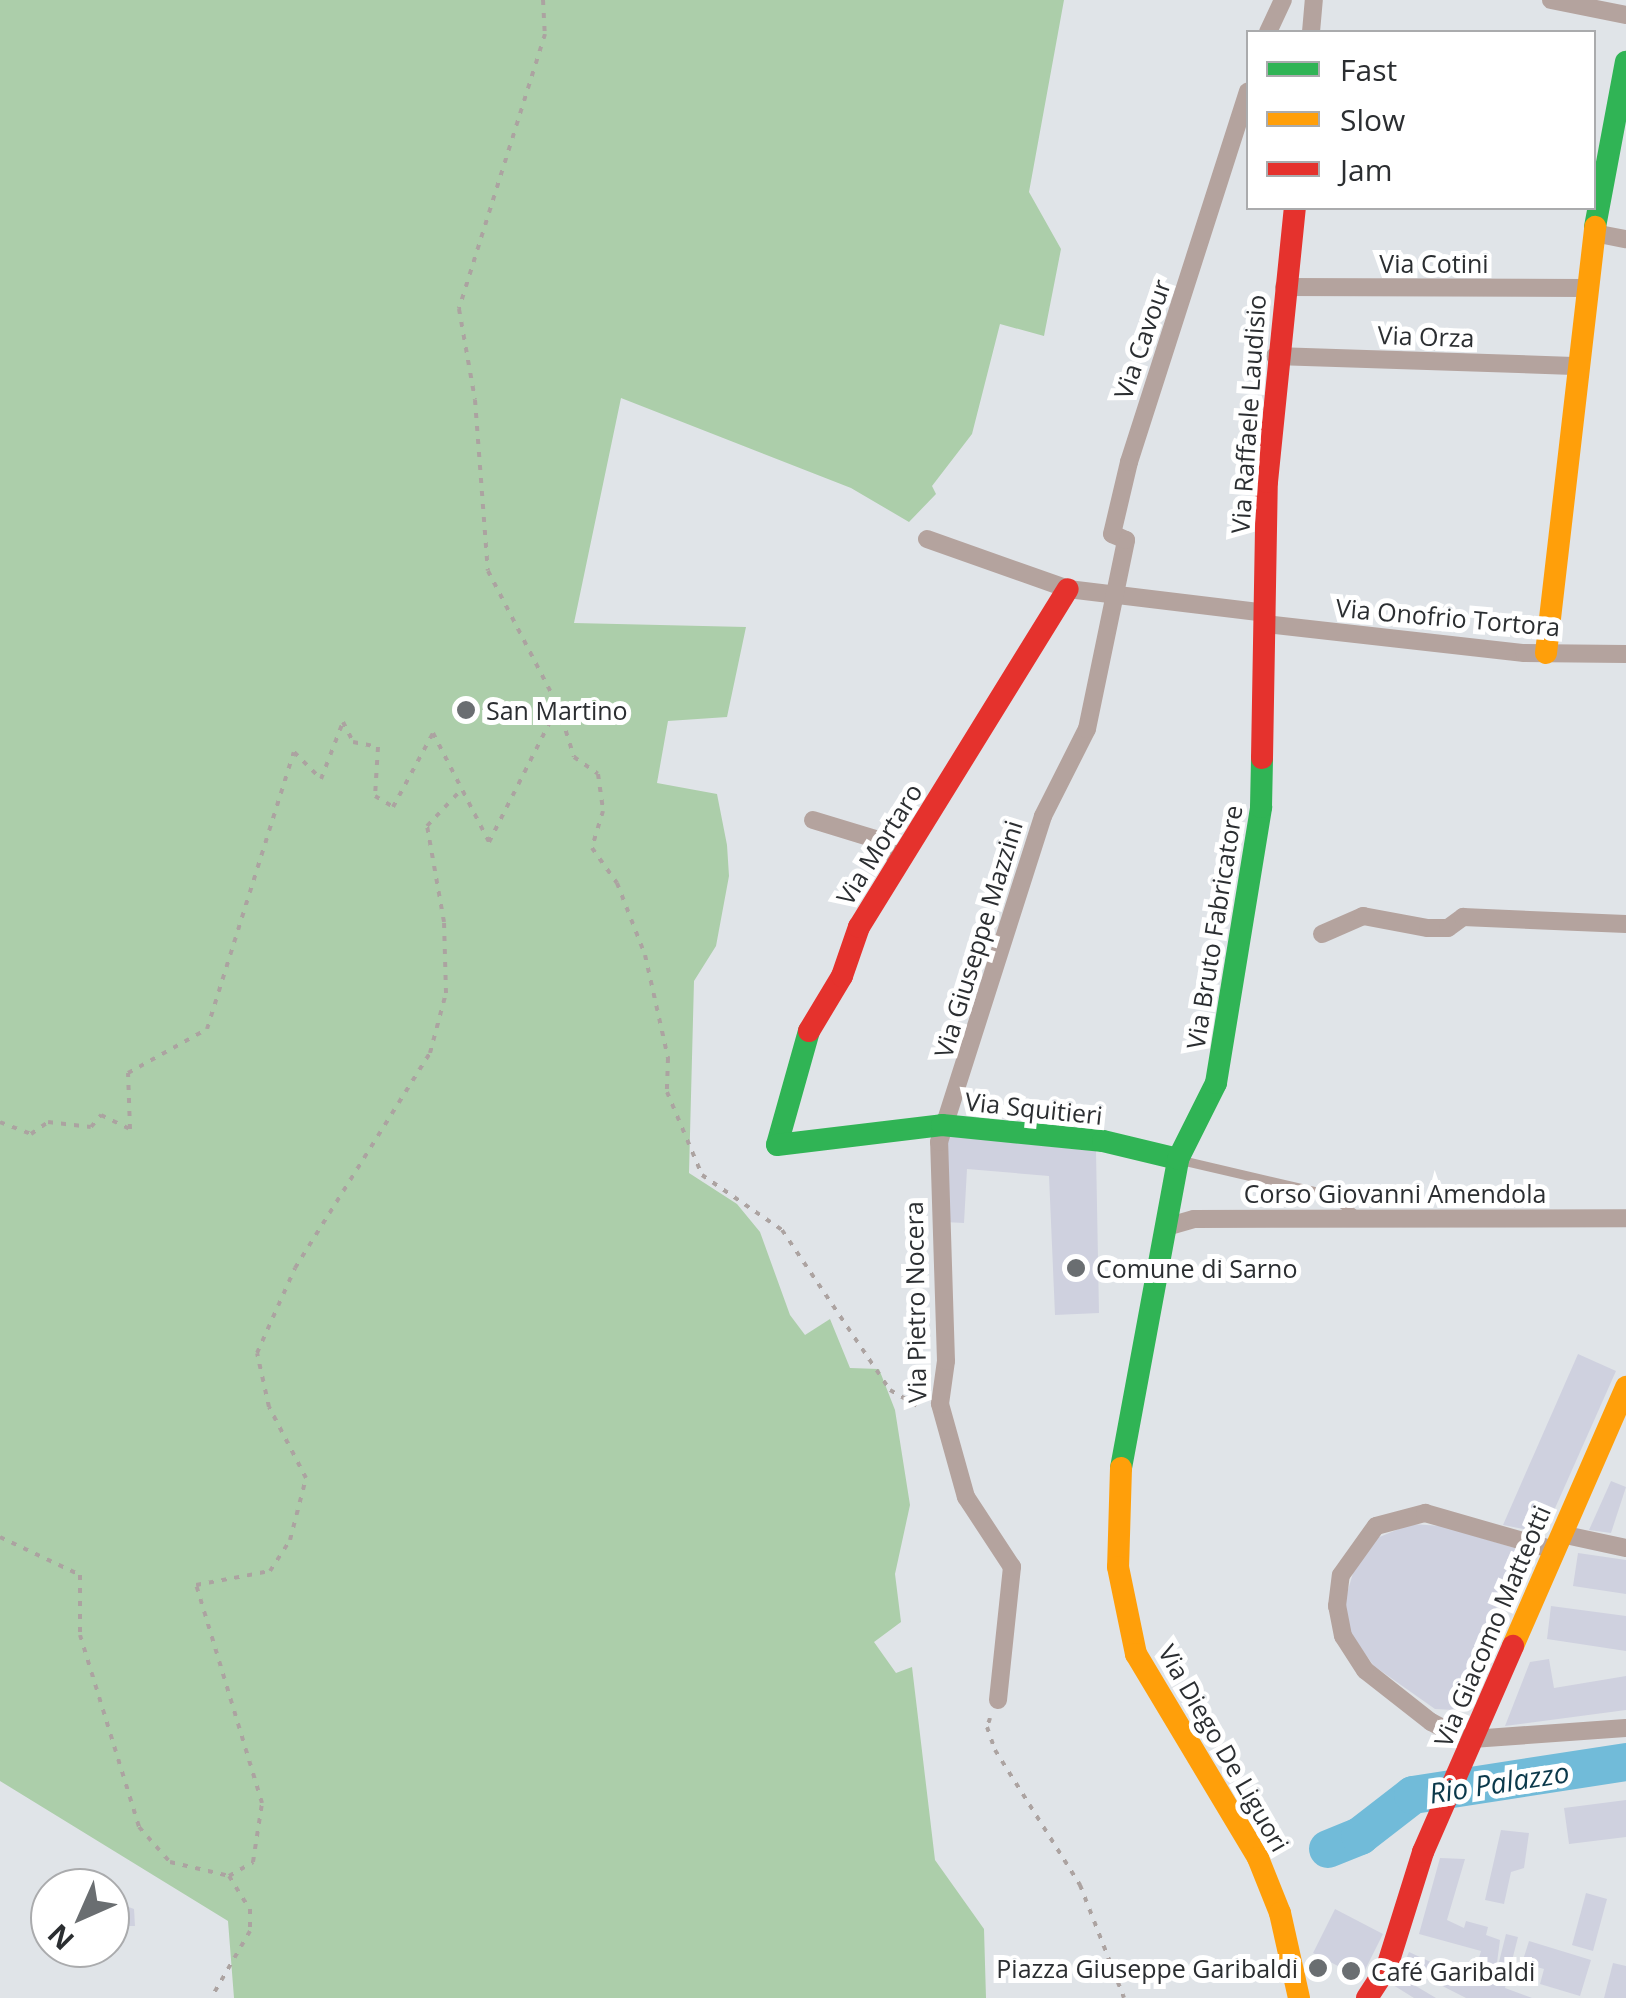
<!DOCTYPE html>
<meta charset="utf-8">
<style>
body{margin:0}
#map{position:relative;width:1626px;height:1998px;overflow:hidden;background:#e0e4e8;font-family:"Open Sans",sans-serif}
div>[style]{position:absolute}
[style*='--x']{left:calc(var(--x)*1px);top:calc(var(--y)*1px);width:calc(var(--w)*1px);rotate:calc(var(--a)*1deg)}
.forest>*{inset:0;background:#acceaa}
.river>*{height:38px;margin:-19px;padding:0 19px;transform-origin:19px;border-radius:19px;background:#71bbd9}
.building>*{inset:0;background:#cfd1df}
.path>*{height:4px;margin-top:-2px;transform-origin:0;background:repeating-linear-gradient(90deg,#aca3a1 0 5px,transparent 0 13px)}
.lane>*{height:9px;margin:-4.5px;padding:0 4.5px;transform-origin:4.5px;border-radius:4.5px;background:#b4a39e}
.street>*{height:18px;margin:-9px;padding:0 9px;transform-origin:9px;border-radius:9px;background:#b4a39e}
.fast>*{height:22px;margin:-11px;padding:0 11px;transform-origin:11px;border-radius:11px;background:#30b455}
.slow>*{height:22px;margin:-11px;padding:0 11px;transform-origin:11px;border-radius:11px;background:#ff9f0a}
.jam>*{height:22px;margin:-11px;padding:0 11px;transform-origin:11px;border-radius:11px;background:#e5322d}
.dots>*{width:28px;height:28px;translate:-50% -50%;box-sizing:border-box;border:5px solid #fff;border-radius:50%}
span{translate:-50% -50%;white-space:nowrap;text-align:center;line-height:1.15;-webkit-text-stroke:10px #fff;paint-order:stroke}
.street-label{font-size:25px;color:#2b2e31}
.poi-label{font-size:25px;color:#2b2e31}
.left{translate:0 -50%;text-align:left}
.right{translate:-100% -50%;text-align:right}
.water-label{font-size:28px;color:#0b394b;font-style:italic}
.legend{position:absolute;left:1246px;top:30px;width:350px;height:180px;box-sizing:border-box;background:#fff;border:2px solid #aaabad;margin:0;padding:12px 18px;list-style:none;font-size:30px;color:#2b2e31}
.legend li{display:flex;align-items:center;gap:20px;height:50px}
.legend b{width:50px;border:2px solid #aaabad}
.north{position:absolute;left:30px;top:1868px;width:100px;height:100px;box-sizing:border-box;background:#fff;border:2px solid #aaabad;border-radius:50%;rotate:225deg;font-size:28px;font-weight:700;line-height:40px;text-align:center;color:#2b2e31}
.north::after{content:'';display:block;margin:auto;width:35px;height:45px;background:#6a6e71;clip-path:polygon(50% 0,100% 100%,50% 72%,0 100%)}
</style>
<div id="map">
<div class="forest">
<div style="clip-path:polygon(0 0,1064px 0,1029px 192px,1061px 249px,1044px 336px,1000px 324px,972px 434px,932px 486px,936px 494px,909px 522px,851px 488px,621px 398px,574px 623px,746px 627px,727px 717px,668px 721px,657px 783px,717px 794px,727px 845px,729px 876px,716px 946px,694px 981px,689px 1173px,737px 1204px,760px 1232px,790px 1315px,805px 1335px,830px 1319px,850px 1368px,879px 1369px,895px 1410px,910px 1505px,895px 1574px,901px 1622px,874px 1642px,896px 1673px,912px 1667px,935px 1860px,984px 1929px,986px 1998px,234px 1998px,228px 1921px,0 1781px)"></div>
</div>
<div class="river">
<div style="--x:1328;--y:1849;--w:35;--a:-22"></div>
<div style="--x:1360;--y:1836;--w:67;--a:-37.7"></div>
<div style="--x:1413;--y:1795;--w:216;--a:-8.8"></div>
</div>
<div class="building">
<div style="clip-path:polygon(948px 1136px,1096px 1151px,1099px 1313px,1055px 1315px,1049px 1176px,967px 1169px,964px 1223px,944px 1222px)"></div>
<div style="clip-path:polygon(1578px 1354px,1616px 1371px,1544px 1533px,1503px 1525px)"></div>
<div style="clip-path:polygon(1611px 1481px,1626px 1487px,1611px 1533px,1589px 1530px)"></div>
<div style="clip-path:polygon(1411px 1524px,1442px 1526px,1521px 1550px,1453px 1710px,1435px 1709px,1374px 1666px,1347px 1629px,1343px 1606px,1358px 1557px,1377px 1538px)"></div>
<div style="clip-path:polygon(1578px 1553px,1626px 1560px,1626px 1594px,1573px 1586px)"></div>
<div style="clip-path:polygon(1551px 1606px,1626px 1616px,1626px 1651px,1547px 1639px)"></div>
<div style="clip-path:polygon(1549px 1659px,1554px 1688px,1626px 1676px,1626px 1710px,1505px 1726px,1530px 1662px)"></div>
<div style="clip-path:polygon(1626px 1800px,1626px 1837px,1569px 1844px,1564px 1808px)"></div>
<div style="clip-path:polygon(1501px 1830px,1529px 1833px,1524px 1868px,1511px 1872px,1504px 1904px,1485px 1900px)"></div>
<div style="clip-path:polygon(1440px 1858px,1465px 1859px,1447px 1920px,1464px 1928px,1466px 1921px,1488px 1927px,1486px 1935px,1500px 1940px,1495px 1978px,1506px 1934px,1518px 1937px,1505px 1988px,1532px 1998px,1466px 1998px,1403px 1966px,1409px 1952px,1472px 1981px,1481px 1951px,1419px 1934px)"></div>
<div style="clip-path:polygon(1586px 1893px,1607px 1899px,1593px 1951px,1572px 1945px)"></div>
<div style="clip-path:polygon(110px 1900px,134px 1909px,135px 1926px,110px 1926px)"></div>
<div style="clip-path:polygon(1335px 1909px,1383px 1934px,1361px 1978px,1313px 1953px)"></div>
<div style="clip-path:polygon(1529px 1941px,1591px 1960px,1580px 1996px,1540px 1984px,1544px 1969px,1522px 1963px)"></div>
<div style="clip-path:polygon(1613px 1963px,1626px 1966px,1626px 1998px,1604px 1998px)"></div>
<div style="clip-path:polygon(1399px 1976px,1436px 1998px,1414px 1998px,1393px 1985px)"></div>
</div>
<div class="path">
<div style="--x:543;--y:0;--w:34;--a:87"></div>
<div style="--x:545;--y:34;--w:288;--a:107.4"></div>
<div style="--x:459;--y:309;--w:92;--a:80"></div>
<div style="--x:475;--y:400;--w:171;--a:85.7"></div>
<div style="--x:488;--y:571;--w:152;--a:62.6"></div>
<div style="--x:0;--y:1122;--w:33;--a:21"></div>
<div style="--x:31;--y:1134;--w:21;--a:-35"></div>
<div style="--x:48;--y:1122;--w:43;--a:6.6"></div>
<div style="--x:91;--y:1127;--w:16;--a:-50"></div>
<div style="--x:101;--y:1115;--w:32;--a:26"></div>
<div style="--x:130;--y:1129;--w:56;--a:-92"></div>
<div style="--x:128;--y:1073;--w:90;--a:-29.1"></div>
<div style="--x:207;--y:1029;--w:290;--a:-72.6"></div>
<div style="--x:294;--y:752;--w:38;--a:45"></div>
<div style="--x:321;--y:779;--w:61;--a:-68.9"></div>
<div style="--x:343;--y:722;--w:22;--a:63"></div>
<div style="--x:353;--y:742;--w:25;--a:11"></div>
<div style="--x:378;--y:747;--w:49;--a:93.5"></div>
<div style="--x:375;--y:796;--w:21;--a:31"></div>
<div style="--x:393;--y:807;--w:84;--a:-61.6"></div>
<div style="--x:433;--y:733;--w:123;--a:62.8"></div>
<div style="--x:489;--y:842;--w:153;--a:-63.1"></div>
<div style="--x:558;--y:706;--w:53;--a:72.6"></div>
<div style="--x:574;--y:757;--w:29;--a:35"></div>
<div style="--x:598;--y:774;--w:37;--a:82"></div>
<div style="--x:603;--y:811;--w:39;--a:107"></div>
<div style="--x:592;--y:848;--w:43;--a:54.5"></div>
<div style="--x:617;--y:883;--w:77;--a:68.7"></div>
<div style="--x:645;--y:955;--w:106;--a:77.4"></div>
<div style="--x:668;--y:1058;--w:34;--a:92"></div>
<div style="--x:667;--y:1092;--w:90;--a:67.1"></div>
<div style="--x:702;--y:1175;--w:97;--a:34.5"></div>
<div style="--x:782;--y:1230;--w:193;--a:56"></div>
<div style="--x:890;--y:1390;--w:38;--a:30"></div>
<div style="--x:0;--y:1537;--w:89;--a:25.4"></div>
<div style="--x:80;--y:1575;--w:60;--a:90"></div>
<div style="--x:80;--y:1635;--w:201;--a:72.9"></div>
<div style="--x:139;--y:1827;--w:47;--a:48.5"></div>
<div style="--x:170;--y:1862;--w:61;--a:13.3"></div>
<div style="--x:229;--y:1876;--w:39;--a:58"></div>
<div style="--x:250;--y:1909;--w:22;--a:90"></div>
<div style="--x:250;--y:1931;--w:78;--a:120.2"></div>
<div style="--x:990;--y:1718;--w:9;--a:108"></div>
<div style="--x:987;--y:1727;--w:24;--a:71"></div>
<div style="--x:995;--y:1750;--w:160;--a:57.8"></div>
<div style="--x:1080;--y:1885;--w:121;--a:68.7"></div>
<div style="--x:229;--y:1876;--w:28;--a:-30"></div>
<div style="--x:253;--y:1862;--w:60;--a:-81.3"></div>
<div style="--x:262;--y:1803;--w:228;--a:-106.8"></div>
<div style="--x:196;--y:1585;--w:75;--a:-10.7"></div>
<div style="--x:270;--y:1571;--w:37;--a:-57"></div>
<div style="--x:290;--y:1540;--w:64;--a:-75.5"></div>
<div style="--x:306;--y:1478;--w:80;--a:-117.5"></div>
<div style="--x:269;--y:1407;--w:55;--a:-102.5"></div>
<div style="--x:257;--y:1353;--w:93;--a:-65.9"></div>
<div style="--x:295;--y:1268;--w:254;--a:-57.9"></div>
<div style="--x:430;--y:1053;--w:62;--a:-75.1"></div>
<div style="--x:446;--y:993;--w:71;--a:-91.6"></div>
<div style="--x:444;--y:922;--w:97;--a:-100"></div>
<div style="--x:427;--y:826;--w:51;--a:-46.6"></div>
</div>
<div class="lane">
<div style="--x:1181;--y:1160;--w:154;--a:13.1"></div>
<div style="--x:1331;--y:1195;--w:35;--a:39"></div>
</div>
<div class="street">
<div style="--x:1551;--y:0;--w:76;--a:11.3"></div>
<div style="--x:1268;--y:32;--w:35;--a:-65"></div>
<div style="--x:1311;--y:32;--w:32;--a:-85"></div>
<div style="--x:1594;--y:233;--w:33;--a:11"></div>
<div style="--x:1284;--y:287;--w:300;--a:0.2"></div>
<div style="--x:1275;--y:356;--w:299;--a:1.9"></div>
<div style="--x:927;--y:539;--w:150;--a:19.5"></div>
<div style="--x:1068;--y:589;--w:198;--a:6.9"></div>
<div style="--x:1265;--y:624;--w:261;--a:6.4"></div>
<div style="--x:1524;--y:653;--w:102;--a:0.6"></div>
<div style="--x:813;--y:820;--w:69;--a:16.9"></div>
<div style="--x:879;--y:840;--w:31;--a:45"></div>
<div style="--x:1322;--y:934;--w:45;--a:-23.7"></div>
<div style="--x:1363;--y:916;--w:66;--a:10.5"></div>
<div style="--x:1428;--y:928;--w:20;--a:0"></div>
<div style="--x:1448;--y:928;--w:19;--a:-36"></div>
<div style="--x:1463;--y:917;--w:163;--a:2.5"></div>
<div style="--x:1166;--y:1227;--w:29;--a:-16"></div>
<div style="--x:1194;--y:1219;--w:432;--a:-0.1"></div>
<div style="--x:1561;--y:1534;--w:66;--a:12.2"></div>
<div style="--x:998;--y:1700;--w:134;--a:-84"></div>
<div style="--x:1012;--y:1567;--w:84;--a:-123.3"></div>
<div style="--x:966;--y:1497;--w:97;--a:-105.6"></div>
<div style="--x:940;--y:1404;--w:43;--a:-82.1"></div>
<div style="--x:946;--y:1361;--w:219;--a:-91.8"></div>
<div style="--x:939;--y:1142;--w:342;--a:-72.3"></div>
<div style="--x:1043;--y:816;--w:97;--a:-63.2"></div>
<div style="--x:1087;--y:729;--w:193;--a:-78.3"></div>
<div style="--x:1126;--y:540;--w:15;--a:-157"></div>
<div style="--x:1112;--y:534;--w:74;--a:-76.7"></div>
<div style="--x:1129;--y:462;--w:389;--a:-72.2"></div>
<div style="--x:1472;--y:1739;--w:154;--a:-4.1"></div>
<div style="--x:1471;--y:1743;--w:45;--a:-152.3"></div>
<div style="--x:1431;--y:1722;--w:84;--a:-141.8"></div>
<div style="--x:1365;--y:1670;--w:40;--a:-122.9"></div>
<div style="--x:1343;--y:1636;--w:31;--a:-101"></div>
<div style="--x:1337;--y:1606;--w:31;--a:-83"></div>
<div style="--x:1341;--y:1575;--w:60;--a:-54.5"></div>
<div style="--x:1376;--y:1526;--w:51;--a:-14.9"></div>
<div style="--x:1425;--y:1513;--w:134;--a:16"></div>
</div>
<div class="fast">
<div style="--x:1595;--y:227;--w:168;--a:-79.4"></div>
<div style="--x:809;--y:1031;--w:118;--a:105.7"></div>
<div style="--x:777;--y:1145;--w:166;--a:-6.9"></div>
<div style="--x:942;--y:1125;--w:162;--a:5.7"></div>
<div style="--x:1103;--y:1141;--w:77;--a:13.5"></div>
<div style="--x:1121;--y:1468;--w:314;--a:-79.5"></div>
<div style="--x:1178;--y:1159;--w:85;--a:-63.4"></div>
<div style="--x:1216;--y:1083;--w:280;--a:-80.7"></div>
<div style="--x:1261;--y:807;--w:49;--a:-88.8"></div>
</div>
<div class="slow">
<div style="--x:1546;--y:653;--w:429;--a:-83.4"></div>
<div style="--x:1121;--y:1468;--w:99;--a:91.7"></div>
<div style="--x:1118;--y:1567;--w:89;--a:78.3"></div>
<div style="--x:1136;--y:1654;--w:238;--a:59.1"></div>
<div style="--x:1258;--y:1858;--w:59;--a:68.2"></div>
<div style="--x:1280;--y:1913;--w:87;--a:77.4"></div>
<div style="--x:1513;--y:1646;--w:283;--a:-66.4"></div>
</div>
<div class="jam">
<div style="--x:1262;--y:758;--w:276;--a:-89"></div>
<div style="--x:1267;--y:482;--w:275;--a:-84.2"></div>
<div style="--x:809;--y:1031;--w:64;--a:-59"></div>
<div style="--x:842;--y:976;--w:52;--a:-70.9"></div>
<div style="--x:859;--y:927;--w:397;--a:-58.3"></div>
<div style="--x:1367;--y:1998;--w:37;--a:-57"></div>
<div style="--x:1387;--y:1967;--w:121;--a:-72.6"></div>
<div style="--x:1423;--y:1852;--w:225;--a:-66.4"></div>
</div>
<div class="dots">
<div style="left:466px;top:710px;background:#6a6e71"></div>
<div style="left:1076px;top:1268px;background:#6a6e71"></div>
<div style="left:1318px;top:1968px;background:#6a6e71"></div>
<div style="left:1351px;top:1971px;background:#6a6e71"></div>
</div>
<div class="street-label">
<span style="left:1434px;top:263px">Via Cotini</span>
<span style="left:1426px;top:336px;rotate:2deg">Via Orza</span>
<span style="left:1142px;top:339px;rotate:-71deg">Via Cavour</span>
<span style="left:1248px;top:414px;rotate:-86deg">Via Raffaele Laudisio</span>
<span style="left:1448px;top:617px;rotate:5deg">Via Onofrio Tortora</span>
<span style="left:879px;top:844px;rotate:-58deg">Via Mortaro</span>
<span style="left:1214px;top:927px;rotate:-81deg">Via Bruto Fabricatore</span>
<span style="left:978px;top:939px;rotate:-73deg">Via Giuseppe Mazzini</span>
<span style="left:1034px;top:1108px;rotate:6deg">Via Squitieri</span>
<span style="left:1395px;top:1193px">Corso Giovanni Amendola</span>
<span style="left:915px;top:1302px;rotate:-91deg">Via Pietro Nocera</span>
<span style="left:1492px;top:1626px;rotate:-67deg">Via Giacomo Matteotti</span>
<span style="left:1224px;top:1748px;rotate:60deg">Via Diego De Liguori</span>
</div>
<div class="poi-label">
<span class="left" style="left:486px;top:710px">San Martino</span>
<span class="left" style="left:1096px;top:1268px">Comune di Sarno</span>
<span class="right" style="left:1298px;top:1968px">Piazza Giuseppe Garibaldi</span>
<span class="left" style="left:1371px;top:1971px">Café Garibaldi</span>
</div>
<div class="water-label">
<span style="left:1499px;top:1782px;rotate:-9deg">Rio Palazzo</span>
</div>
<ul class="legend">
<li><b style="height:12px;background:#30b455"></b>Fast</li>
<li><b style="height:12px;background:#ff9f0a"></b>Slow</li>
<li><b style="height:12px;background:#e5322d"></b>Jam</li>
</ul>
<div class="north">N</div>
</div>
